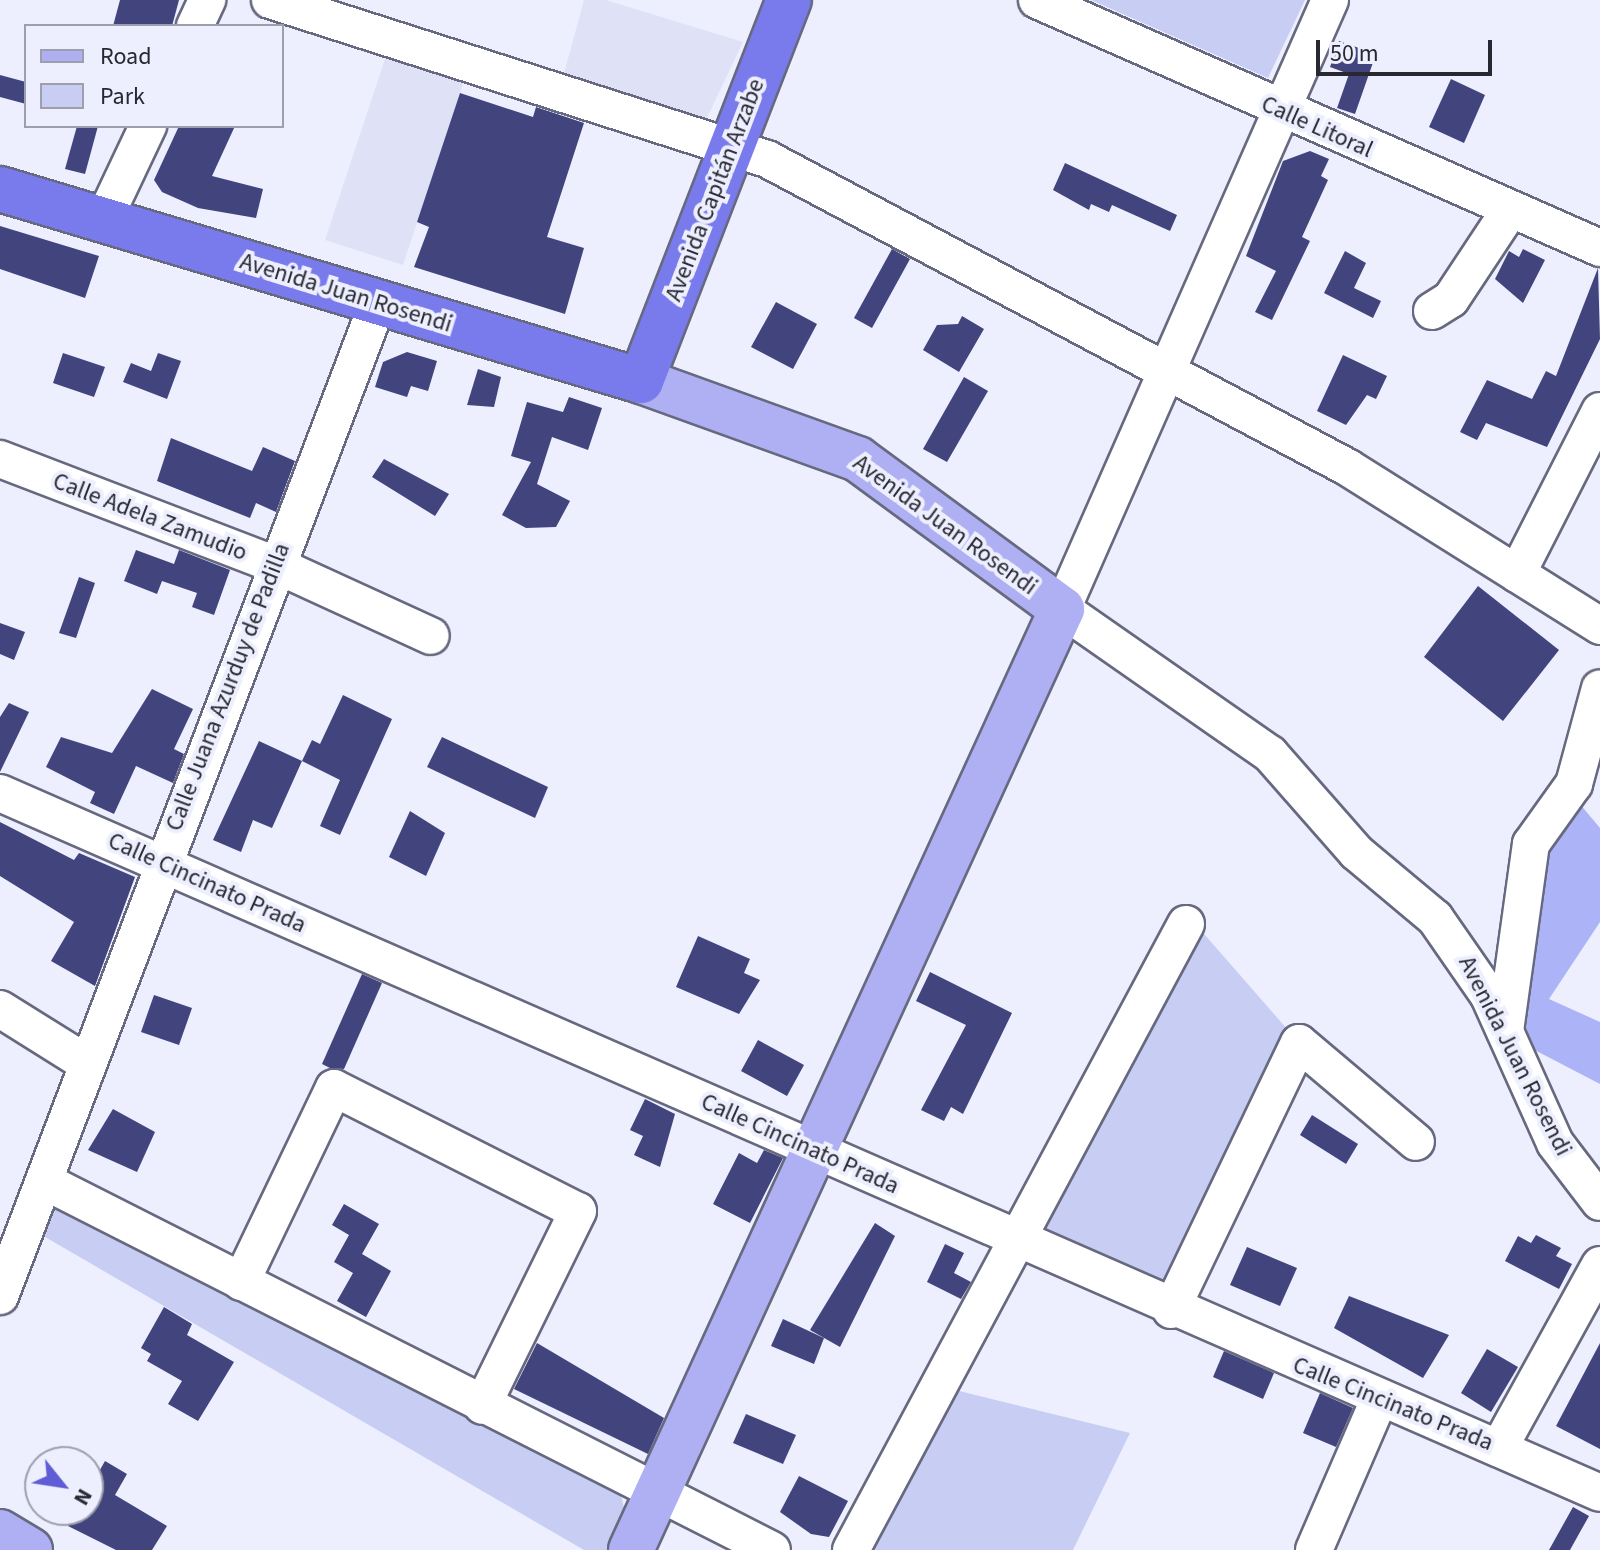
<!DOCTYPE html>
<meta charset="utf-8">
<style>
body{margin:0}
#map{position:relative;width:1600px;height:1550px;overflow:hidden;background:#edeffe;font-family:"Source Sans 3",sans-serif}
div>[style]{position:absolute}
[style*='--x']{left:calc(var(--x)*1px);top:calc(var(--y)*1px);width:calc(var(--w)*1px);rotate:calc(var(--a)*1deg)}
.built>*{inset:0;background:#dfe2f6}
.green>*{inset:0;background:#c8cdf4}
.forest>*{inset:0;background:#acb3f6}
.building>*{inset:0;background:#42447e}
.roads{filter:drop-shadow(2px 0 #66697f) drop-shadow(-2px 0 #66697f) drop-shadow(0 2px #66697f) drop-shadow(0 -2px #66697f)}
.minor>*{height:36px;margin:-18px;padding:0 18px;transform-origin:18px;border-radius:18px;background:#fff}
.major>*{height:44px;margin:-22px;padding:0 22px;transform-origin:22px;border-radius:22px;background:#afb0f4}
.highway>*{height:44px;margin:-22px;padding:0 22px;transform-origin:22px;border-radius:22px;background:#797bed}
span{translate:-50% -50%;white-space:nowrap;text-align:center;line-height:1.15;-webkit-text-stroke:8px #edeffe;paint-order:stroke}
.street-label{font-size:24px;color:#272831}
.legend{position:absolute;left:24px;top:24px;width:260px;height:104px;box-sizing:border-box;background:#edeffe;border:2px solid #9e9fac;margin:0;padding:10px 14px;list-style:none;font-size:24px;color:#272831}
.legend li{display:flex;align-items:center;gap:16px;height:40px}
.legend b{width:40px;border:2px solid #9e9fac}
.north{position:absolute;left:24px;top:1446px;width:80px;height:80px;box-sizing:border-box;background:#edeffe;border:2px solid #9e9fac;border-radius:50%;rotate:120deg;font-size:22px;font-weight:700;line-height:32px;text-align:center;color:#272831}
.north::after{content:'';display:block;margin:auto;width:28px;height:36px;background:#5f5cd5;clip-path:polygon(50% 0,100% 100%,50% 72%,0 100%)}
.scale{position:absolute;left:1316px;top:40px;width:176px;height:36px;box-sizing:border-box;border:4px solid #272831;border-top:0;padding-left:10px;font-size:24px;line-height:28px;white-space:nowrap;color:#272831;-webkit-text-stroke:6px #edeffe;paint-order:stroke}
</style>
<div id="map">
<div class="built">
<div style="clip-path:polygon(584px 0,606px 0,743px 42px,705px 122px,563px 77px)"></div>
<div style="clip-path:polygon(387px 53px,465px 78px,403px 265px,325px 240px)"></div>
</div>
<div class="green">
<div style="clip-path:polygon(1091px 0,1305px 0,1268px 78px)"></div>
<div style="clip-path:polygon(1198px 927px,1288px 1030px,1166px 1288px,1040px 1232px)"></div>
<div style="clip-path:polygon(54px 1201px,619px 1487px,625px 1512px,609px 1550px,584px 1550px,40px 1234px)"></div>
<div style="clip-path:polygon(947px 1388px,1130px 1433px,1073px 1550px,866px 1550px)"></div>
</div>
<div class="forest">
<div style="clip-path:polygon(1579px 803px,1600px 828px,1600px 922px,1549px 999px,1600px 1022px,1600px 1084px,1525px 1045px,1496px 986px,1521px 877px)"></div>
</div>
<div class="building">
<div style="clip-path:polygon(120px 0,179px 0,172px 26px,113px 26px)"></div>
<div style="clip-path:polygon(1339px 41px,1376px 54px,1355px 114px,1337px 108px,1349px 74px,1330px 67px)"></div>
<div style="clip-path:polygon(0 75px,26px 82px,26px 104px,0 97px)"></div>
<div style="clip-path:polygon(1451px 79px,1485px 95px,1464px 143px,1429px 127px)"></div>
<div style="clip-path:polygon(460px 93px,533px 117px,536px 107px,584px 123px,547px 237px,584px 248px,565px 314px,414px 267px,429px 227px,417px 222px)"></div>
<div style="clip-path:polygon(77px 126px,98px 126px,85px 174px,65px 169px)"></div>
<div style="clip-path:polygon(179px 126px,235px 126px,212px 176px,263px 189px,256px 218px,198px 208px,162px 192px,154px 180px)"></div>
<div style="clip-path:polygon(1310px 151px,1329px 159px,1321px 176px,1328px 180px,1302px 237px,1310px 241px,1272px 320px,1255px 312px,1276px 271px,1246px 256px,1283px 161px)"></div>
<div style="clip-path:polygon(1065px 163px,1177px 215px,1170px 231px,1112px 205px,1109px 212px,1091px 204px,1089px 210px,1053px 190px)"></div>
<div style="clip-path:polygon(0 226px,99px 256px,85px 298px,0 269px)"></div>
<div style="clip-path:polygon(892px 249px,910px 259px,872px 328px,854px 318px)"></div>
<div style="clip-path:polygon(1523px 249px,1545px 260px,1523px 303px,1495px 279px,1509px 251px,1519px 257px)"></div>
<div style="clip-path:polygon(1345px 251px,1366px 263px,1354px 288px,1381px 301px,1373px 318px,1324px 293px)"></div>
<div style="clip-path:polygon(1598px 268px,1600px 339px,1547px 447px,1486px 423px,1477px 440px,1460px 432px,1487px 380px,1532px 399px,1546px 371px,1556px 376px)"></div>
<div style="clip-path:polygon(776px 302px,817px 324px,793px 369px,751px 347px)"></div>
<div style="clip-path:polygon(962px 316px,984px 329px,959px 372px,923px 350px,937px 325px,958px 324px)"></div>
<div style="clip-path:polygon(407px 352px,437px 361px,428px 391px,411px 386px,407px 397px,375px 387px,383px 362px)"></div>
<div style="clip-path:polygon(63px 353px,105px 367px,94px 397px,53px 383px)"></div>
<div style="clip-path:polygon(158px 353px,181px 361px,167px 399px,123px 382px,131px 363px,151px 371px)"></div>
<div style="clip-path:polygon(1343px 355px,1387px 376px,1376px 399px,1367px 395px,1346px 425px,1317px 411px)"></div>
<div style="clip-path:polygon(478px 369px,501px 377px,494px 407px,467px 405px)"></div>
<div style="clip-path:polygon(964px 377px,988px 391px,947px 462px,923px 449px)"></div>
<div style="clip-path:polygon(569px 397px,602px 408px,588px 450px,552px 437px,537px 484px,570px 501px,556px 527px,526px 528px,502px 515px,531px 462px,511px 456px,527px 402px,563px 412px)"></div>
<div style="clip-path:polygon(171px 438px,252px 471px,263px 447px,295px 461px,276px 512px,256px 503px,250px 518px,157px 481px)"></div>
<div style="clip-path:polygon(384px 459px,449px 494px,435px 516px,372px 477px)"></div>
<div style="clip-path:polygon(136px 550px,174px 564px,179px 550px,230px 570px,214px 615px,192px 607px,197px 593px,162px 581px,157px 594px,124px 581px)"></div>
<div style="clip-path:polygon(79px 577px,95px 583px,76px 638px,59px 633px)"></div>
<div style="clip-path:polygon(1478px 586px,1559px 650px,1503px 721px,1424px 657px)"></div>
<div style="clip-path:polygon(0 623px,25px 632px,14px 660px,0 654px)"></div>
<div style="clip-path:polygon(152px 689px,193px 709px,174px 749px,184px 754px,173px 783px,136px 766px,114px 814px,90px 803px,95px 792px,46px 767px,61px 737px,112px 753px)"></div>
<div style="clip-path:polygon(343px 695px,392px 719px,340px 835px,320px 826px,340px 780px,302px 761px,312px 740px,320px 744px)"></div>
<div style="clip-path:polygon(9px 703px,29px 712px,0 772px,0 717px)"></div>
<div style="clip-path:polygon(442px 737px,548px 787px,535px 818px,427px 767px)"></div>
<div style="clip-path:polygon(259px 741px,302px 761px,272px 828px,253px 820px,241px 852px,213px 840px)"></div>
<div style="clip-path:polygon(410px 811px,445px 833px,426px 876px,389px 857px)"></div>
<div style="clip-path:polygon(0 822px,74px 860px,79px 853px,135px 877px,95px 986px,51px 961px,74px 922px,0 876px)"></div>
<div style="clip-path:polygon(698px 936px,750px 959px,744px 973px,760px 980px,739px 1014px,676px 987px)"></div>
<div style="clip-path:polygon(930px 972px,1012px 1013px,963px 1114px,951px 1107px,944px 1121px,921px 1110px,966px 1025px,916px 1001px)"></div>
<div style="clip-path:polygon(362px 974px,382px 983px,344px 1069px,330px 1068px,322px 1064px)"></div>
<div style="clip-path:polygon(154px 995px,192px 1008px,179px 1045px,141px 1032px)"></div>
<div style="clip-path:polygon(758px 1040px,804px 1065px,787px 1096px,741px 1071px)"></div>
<div style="clip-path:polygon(645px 1099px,675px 1114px,660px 1167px,634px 1155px,643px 1136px,630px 1130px)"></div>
<div style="clip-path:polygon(113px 1109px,155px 1132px,137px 1172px,88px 1150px)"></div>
<div style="clip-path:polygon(1312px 1115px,1358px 1144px,1346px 1164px,1300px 1135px)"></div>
<div style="clip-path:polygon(764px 1150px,783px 1158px,750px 1223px,713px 1204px,739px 1153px,757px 1163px)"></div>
<div style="clip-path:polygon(344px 1204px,379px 1224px,362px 1254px,391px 1271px,366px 1317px,337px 1301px,353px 1273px,334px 1262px,349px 1235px,332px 1225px)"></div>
<div style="clip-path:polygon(875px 1223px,895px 1236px,840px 1347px,810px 1330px)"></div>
<div style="clip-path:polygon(1536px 1235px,1561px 1248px,1556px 1256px,1572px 1264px,1559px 1289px,1505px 1261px,1518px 1236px,1531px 1243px)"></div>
<div style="clip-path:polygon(945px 1244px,964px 1253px,954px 1273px,971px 1282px,961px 1299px,927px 1282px)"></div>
<div style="clip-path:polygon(1247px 1247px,1297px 1268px,1280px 1306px,1230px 1285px)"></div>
<div style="clip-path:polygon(1349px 1296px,1449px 1335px,1423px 1378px,1334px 1328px)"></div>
<div style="clip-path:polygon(164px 1307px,192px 1324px,187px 1335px,234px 1362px,198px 1421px,168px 1404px,182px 1381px,147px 1361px,151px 1354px,141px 1348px)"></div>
<div style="clip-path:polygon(783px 1319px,824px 1338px,814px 1364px,771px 1346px)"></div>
<div style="clip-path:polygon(537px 1343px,664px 1418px,648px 1454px,514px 1389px)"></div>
<div style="clip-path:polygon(1600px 1343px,1600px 1449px,1556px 1426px)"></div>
<div style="clip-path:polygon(1487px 1349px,1518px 1367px,1491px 1412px,1461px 1393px)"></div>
<div style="clip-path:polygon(1224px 1351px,1274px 1373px,1263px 1399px,1213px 1377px)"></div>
<div style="clip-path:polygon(1320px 1393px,1353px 1408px,1336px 1447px,1303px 1433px)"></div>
<div style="clip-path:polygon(746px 1414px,796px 1435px,783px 1464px,733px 1443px)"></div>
<div style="clip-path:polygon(105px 1461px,127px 1474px,115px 1495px,167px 1526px,152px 1550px,116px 1550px,68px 1526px,77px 1510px,88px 1510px,88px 1491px)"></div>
<div style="clip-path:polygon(799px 1476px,848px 1501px,829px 1537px,811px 1534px,780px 1512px)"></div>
<div style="clip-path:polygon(1573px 1507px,1589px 1516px,1580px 1532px,1570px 1550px,1549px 1550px)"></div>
</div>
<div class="roads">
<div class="minor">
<div style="--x:270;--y:0;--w:522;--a:17.74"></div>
<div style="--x:767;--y:159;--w:657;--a:27.97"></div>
<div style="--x:1347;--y:467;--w:299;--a:32.1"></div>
<div style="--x:1037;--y:0;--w:615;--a:23.77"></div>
<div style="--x:1330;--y:0;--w:665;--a:113.75"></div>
<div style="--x:1062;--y:609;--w:254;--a:34.9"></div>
<div style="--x:1270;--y:754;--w:130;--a:48.7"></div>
<div style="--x:1356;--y:852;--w:103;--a:39.9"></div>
<div style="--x:1435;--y:918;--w:95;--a:55.3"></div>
<div style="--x:1489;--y:996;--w:161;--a:65.8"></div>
<div style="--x:1555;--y:1143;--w:74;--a:52.7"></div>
<div style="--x:195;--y:26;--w:29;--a:-65"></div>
<div style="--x:105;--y:217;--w:101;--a:-64.7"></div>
<div style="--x:1432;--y:311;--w:22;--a:-32"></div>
<div style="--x:1451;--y:299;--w:107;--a:-56.5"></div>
<div style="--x:0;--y:459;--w:296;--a:21"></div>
<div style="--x:276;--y:565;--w:170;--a:24.6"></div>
<div style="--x:1517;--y:574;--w:183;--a:-63"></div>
<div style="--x:0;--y:793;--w:1746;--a:23.63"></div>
<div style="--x:0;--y:1009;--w:104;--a:32"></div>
<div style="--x:1505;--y:1031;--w:189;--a:-82.1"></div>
<div style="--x:1531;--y:844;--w:74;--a:-54.4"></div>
<div style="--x:1574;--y:784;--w:99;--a:-74.8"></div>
<div style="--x:44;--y:1181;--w:816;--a:26.88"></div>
<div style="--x:241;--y:1282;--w:215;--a:-64.4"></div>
<div style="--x:334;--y:1088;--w:273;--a:26.8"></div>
<div style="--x:578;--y:1211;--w:217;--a:116.2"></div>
<div style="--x:0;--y:1296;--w:1060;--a:-69.17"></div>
<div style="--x:1171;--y:1310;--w:296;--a:-64.4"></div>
<div style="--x:1299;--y:1043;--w:153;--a:40.2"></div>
<div style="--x:1499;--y:1448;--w:209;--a:-61.1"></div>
<div style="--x:851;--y:1550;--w:710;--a:-61.85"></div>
<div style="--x:1314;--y:1550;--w:163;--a:-66.6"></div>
</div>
<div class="major">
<div style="--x:0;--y:1532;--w:35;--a:31"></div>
<div style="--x:631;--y:1550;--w:1035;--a:-65.39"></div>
<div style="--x:1062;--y:609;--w:253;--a:-143.7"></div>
<div style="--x:858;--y:459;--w:231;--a:-160.2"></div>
</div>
<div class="highway">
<div style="--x:0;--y:189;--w:669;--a:16.67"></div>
<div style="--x:641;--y:381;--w:409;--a:-68.8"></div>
</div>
</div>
<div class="street-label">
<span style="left:1317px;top:127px;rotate:24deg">Calle Litoral</span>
<span style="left:715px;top:190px;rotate:-69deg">Avenida Capitán Arzabe</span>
<span style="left:346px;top:293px;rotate:17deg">Avenida Juan Rosendi</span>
<span style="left:150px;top:517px;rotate:21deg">Calle Adela Zamudio</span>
<span style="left:945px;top:525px;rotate:36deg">Avenida Juan Rosendi</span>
<span style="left:228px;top:687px;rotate:-69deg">Calle Juana Azurduy de Padilla</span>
<span style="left:207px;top:883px;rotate:24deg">Calle Cincinato Prada</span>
<span style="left:1515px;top:1056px;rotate:63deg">Avenida Juan Rosendi</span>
<span style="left:800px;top:1144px;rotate:24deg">Calle Cincinato Prada</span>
<span style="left:1393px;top:1404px;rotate:22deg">Calle Cincinato Prada</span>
</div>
<ul class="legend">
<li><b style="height:10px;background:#afb0f4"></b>Road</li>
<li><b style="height:22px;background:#c8cdf4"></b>Park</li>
</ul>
<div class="north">N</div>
<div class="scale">50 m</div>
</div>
